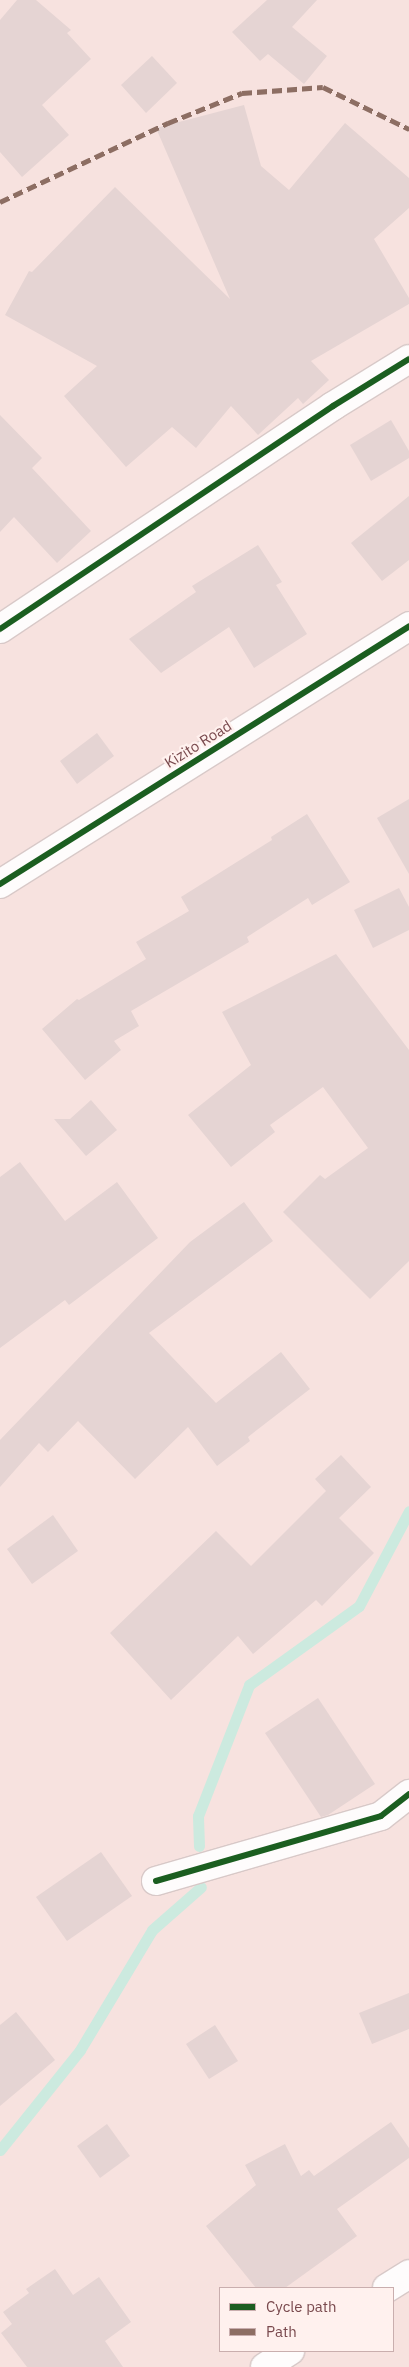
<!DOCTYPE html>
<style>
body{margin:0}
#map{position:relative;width:409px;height:2367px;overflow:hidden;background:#f8eeeb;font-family:"IBM Plex Sans",sans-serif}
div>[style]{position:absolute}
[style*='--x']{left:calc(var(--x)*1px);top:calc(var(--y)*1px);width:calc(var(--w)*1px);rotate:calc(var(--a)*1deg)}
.residential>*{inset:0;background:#f7e2df}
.stream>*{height:11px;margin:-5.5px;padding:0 5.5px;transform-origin:5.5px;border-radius:5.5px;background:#cceadf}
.building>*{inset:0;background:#e5d4d3}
.roads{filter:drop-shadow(1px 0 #d8c9c8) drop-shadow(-1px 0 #d8c9c8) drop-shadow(0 1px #d8c9c8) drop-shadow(0 -1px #d8c9c8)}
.minor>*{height:28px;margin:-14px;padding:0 14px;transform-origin:14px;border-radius:14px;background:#fefcfc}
.quiet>*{height:5px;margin-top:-2.5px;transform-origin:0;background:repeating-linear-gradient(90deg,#8d6e63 0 10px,transparent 0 15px)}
.cycleway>*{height:6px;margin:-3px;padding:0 3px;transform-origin:3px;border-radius:3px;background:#1b5e20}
span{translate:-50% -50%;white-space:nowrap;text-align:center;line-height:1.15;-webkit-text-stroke:4.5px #fff1ee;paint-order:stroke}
.street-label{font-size:15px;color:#79494d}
.legend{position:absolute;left:219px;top:2287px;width:175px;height:65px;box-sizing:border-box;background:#fff1ee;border:1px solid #c9aeae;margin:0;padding:6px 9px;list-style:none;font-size:15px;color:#79494d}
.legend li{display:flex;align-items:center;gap:10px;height:25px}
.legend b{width:25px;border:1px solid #c9aeae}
</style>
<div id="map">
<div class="residential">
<div style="clip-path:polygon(evenodd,0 0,409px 0,409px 2367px,0 2367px,0 0,220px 2288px,393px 2288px,393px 2351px,220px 2351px,220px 2288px)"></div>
</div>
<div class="stream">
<div style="--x:199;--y:1846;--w:30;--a:-92"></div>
<div style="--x:198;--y:1816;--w:141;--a:-68.7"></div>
<div style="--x:249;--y:1685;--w:135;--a:-35.7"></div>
<div style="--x:359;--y:1606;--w:107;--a:-62.2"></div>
<div style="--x:0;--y:2150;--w:128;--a:-51.3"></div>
<div style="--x:80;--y:2050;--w:140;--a:-59"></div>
<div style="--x:152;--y:1930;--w:65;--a:-41.3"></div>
</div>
<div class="building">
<div style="clip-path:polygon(17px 0,36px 0,71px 30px,67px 33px,91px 59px,42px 105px,69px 135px,22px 177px,0 152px,0 20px)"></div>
<div style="clip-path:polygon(267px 0,317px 0,292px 27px,327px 56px,304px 84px,268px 54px,260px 61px,232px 32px)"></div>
<div style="clip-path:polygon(152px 56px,177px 83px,146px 113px,121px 85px)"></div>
<div style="clip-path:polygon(244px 105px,261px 166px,289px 190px,345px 123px,409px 178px,409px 208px,374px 239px,409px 298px,409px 304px,311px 361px,329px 380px,303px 404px,298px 398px,258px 435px,231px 406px,196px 448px,172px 427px,126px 467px,64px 396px,97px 366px,5px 315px,29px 271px,32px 272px,115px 187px,230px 299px,156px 128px)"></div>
<div style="clip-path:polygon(0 415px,42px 458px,32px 468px,91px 531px,57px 563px,14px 517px,0 532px)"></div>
<div style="clip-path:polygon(391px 420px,409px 451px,409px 458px,371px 481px,350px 445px)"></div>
<div style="clip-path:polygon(409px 496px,409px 560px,382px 581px,351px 543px)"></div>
<div style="clip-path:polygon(258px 545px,282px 582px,276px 585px,307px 634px,254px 668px,229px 627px,161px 673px,129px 639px,196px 592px,192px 586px)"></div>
<div style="clip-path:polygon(97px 733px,114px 756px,77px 784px,60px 761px)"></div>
<div style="clip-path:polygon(409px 799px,409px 874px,377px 818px)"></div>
<div style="clip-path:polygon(307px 814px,350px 882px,312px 905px,308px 898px,247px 937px,249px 942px,131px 1011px,139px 1026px,114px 1041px,121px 1050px,85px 1080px,42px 1029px,77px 999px,79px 1000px,146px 959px,136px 942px,189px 911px,181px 897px,272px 840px,271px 837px)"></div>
<div style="clip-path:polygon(399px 888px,409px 907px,409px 930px,373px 948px,354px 910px)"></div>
<div style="clip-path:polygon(336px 954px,409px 1050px,409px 1261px,370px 1299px,283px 1212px,320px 1175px,325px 1179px,368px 1148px,323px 1087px,270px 1125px,275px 1132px,231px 1167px,188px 1115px,251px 1065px,222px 1012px)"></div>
<div style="clip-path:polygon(91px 1100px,117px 1130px,86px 1156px,54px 1119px,70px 1119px)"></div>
<div style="clip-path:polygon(20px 1162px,65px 1221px,117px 1182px,158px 1238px,69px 1305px,65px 1300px,0 1348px,0 1177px)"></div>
<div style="clip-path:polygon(244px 1202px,273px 1241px,149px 1333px,216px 1403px,281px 1352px,310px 1389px,248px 1437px,250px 1441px,217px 1466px,188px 1427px,135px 1479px,78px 1421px,48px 1452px,39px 1443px,0 1487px,0 1440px,190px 1242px)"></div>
<div style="clip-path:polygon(341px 1455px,371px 1487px,339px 1518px,374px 1553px,322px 1606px,316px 1600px,253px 1654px,238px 1636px,171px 1700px,110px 1633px,216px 1531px,251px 1566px,326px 1491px,315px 1479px)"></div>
<div style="clip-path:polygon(53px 1515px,78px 1551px,32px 1584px,7px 1549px)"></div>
<div style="clip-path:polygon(318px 1698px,375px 1784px,328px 1815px,321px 1817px,265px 1733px)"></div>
<div style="clip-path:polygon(101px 1852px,132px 1896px,67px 1941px,36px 1897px)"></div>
<div style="clip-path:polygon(409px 1993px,409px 2029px,372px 2044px,359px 2013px)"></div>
<div style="clip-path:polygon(16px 2012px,55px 2060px,0 2106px,0 2025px)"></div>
<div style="clip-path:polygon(215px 2025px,238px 2061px,209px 2079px,186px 2044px)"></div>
<div style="clip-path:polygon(391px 2122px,409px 2148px,409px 2158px,337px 2209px,357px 2236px,285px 2288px,256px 2288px,206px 2226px,256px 2185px,245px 2165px,285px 2144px,301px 2176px,309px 2170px,314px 2176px)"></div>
<div style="clip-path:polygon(107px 2124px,130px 2156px,100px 2178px,77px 2146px)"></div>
<div style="clip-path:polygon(55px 2269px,73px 2295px,99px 2277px,131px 2322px,105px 2341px,123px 2367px,27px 2367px,1px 2333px,12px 2324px,3px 2312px,29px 2293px,26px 2289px)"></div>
</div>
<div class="roads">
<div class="minor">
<div style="--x:0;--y:629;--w:401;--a:-33.8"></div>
<div style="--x:333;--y:406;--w:89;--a:-31.7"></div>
<div style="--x:0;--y:884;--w:484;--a:-32.2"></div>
<div style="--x:156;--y:1881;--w:234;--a:-16.1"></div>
<div style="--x:381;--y:1816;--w:36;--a:-38"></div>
<div style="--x:387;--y:2288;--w:26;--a:-32"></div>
<div style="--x:265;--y:2367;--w:30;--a:-33"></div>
</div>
</div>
<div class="quiet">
<div style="--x:0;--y:202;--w:186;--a:-25.2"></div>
<div style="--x:168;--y:123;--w:80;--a:-22.1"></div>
<div style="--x:242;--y:93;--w:81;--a:-4.2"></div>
<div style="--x:323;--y:87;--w:96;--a:26"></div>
</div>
<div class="cycleway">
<div style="--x:0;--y:629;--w:401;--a:-33.8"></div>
<div style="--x:333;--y:406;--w:89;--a:-31.7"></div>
<div style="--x:0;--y:884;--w:484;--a:-32.2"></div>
<div style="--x:156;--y:1881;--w:234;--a:-16.1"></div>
<div style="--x:381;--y:1816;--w:36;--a:-38"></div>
</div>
<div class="street-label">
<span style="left:198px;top:744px;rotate:-32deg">Kizito Road</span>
</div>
<ul class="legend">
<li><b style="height:6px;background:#1b5e20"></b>Cycle path</li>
<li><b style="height:6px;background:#8d6e63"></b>Path</li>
</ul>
</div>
